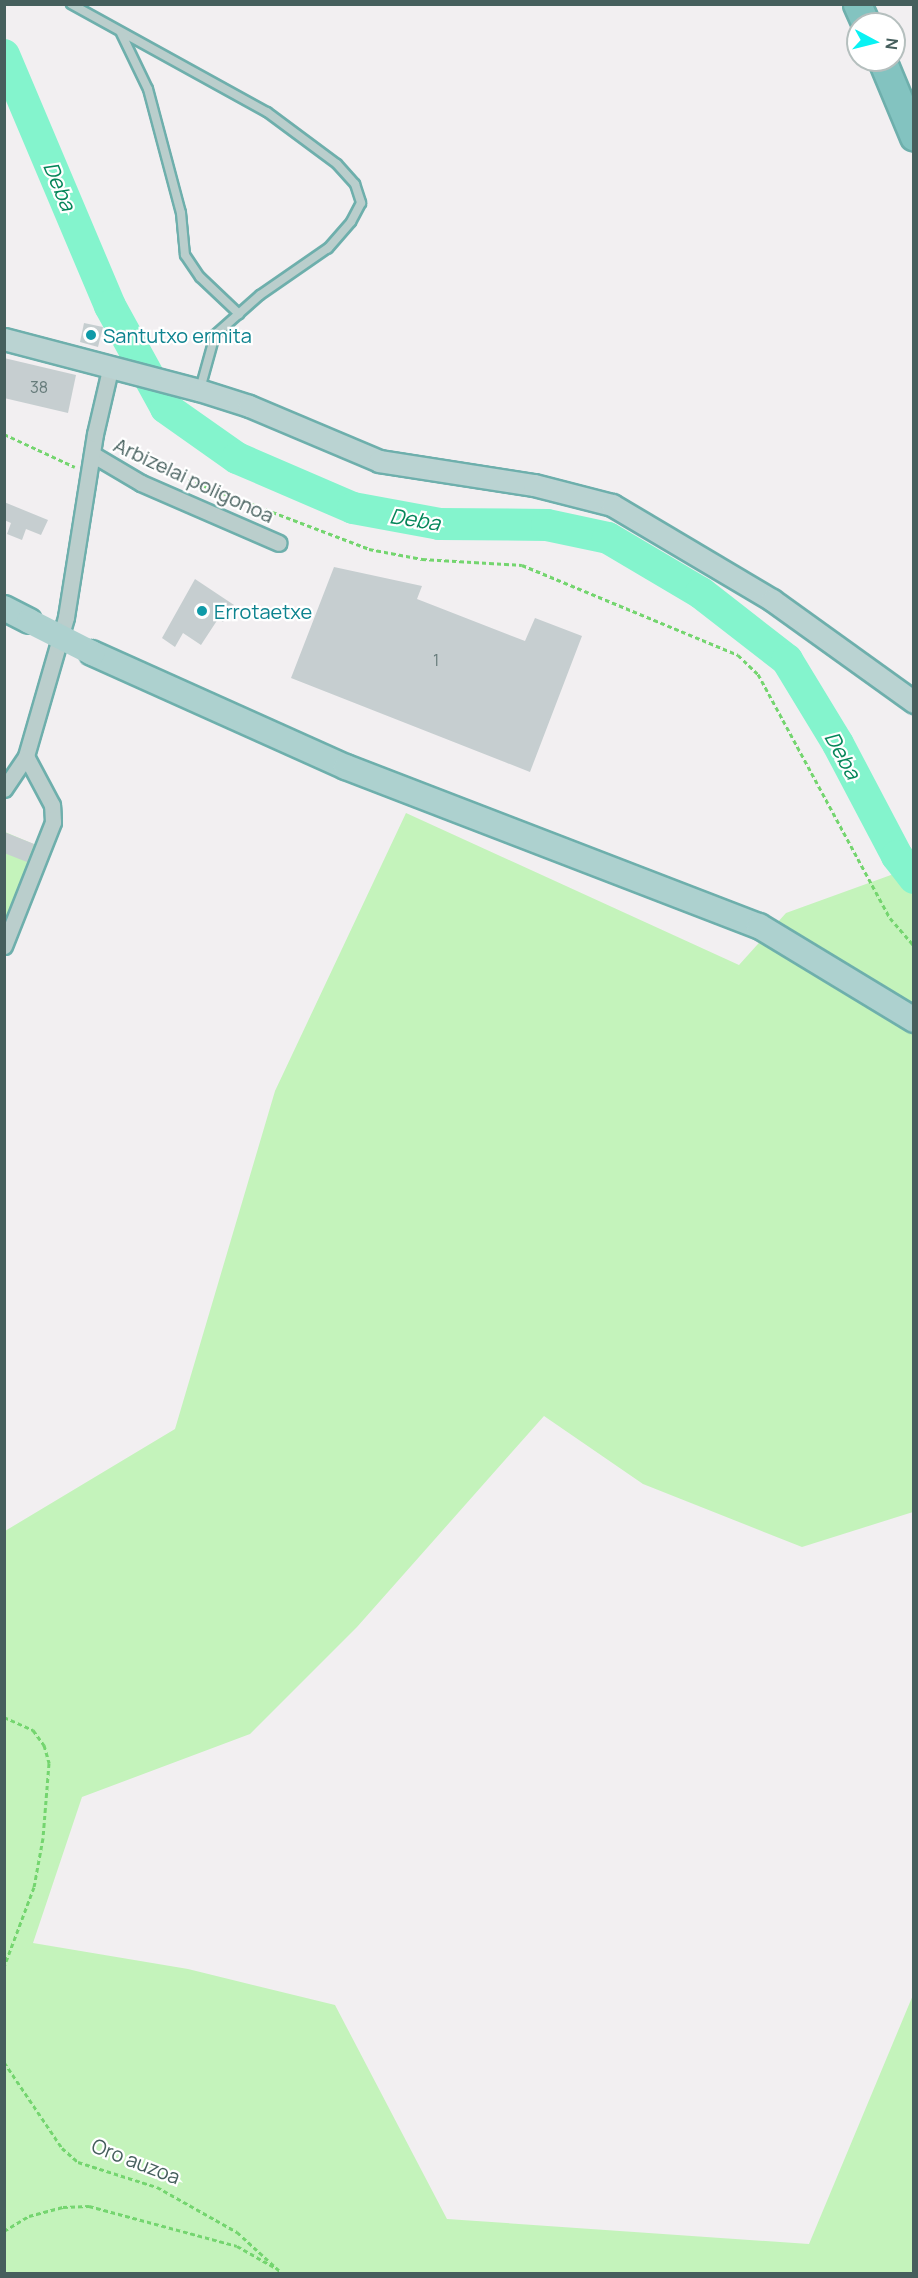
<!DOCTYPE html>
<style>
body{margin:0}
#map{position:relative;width:918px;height:2278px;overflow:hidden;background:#f2eff1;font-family:Manrope,sans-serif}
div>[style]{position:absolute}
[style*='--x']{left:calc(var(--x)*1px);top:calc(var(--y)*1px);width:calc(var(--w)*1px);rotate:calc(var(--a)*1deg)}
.green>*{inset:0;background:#c4f3bb}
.river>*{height:32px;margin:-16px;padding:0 16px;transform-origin:16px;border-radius:16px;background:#84f4cd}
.building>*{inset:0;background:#c6ced0}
.path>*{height:3px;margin-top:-1.5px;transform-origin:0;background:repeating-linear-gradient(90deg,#74d56f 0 4.5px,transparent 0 7.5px)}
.roads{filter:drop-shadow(2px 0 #6eafac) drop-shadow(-2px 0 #6eafac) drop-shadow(0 2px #6eafac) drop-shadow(0 -2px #6eafac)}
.lane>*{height:8px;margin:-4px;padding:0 4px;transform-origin:4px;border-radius:4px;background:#bacecc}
.street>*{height:15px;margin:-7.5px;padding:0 7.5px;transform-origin:7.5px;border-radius:7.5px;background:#bacecc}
.secondary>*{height:21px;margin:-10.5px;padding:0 10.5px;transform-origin:10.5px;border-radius:10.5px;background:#bad3d2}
.primary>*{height:24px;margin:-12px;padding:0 12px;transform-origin:12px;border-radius:12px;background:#add1cf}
.highway>*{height:27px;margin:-13.5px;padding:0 13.5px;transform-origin:13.5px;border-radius:13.5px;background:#83c3c0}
.primary-bridge>*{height:24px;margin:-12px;padding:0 12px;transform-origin:12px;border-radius:12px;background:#add1cf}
.dots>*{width:16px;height:16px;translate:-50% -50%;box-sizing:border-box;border:3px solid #fff;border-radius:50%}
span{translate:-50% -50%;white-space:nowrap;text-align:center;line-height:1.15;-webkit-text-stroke:4.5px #fff;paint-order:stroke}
.number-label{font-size:16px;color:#667b7a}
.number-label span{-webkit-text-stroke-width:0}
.culture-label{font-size:20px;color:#0d838f}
.left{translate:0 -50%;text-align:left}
.street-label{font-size:20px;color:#465f5d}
.water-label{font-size:21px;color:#058659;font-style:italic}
.frame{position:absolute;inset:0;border:6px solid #465f5d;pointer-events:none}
.north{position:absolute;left:846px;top:12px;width:60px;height:60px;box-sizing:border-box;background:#fff;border:2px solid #b5bfbe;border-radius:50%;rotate:97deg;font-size:16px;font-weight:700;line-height:24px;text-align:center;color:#465f5d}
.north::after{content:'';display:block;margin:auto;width:21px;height:27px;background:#09f2f3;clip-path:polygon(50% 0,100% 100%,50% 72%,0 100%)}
</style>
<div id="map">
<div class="green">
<div style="clip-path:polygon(406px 813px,739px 965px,786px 913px,913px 867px,913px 1512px,802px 1547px,643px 1484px,544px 1416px,357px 1627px,250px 1734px,82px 1797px,33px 1943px,188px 1969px,335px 2005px,447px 2219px,809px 2244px,913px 1995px,913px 2273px,5px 2274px,5px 1531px,175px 1429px,275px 1091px)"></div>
<div style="clip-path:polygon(5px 832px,36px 845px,5px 924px)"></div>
</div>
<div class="river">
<div style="--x:4;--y:55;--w:272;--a:67.1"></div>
<div style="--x:110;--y:306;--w:116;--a:61.2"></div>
<div style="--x:166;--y:408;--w:87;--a:35.2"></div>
<div style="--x:237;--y:458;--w:126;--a:23.3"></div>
<div style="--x:353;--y:508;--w:87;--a:10.5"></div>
<div style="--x:439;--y:524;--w:108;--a:0.5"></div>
<div style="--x:547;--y:525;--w:62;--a:12"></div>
<div style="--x:608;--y:538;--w:108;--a:30.6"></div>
<div style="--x:701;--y:593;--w:109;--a:37.9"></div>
<div style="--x:787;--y:660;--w:98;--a:58.7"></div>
<div style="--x:838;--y:744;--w:127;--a:62.2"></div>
<div style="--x:897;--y:856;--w:28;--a:52"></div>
</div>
<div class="building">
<div style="clip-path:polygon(84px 323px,103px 327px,98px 347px,80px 342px)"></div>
<div style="clip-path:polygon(4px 358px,76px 375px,68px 413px,4px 398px)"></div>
<div style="clip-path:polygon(4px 502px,48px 520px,41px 535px,26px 529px,22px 540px,7px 534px,11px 523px,4px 520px)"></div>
<div style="clip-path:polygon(334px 567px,422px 586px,417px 599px,525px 641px,535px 618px,582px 636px,530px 772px,291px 678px)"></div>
<div style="clip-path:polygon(195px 579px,234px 605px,223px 622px,218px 619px,201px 645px,183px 633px,175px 647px,162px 638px)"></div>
<div style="clip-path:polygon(4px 832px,34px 844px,27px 862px,4px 853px)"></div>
</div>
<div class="path">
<div style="--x:4;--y:434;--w:78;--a:24.9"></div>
<div style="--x:139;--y:461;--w:246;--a:20.9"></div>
<div style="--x:369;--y:549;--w:54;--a:10.7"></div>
<div style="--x:422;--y:559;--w:100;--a:3.4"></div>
<div style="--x:522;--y:565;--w:234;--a:22.6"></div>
<div style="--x:738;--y:655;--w:28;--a:44"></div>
<div style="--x:758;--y:674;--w:277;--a:61.6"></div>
<div style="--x:890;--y:918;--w:37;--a:49"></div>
<div style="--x:4;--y:1717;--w:32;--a:24"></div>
<div style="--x:33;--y:1730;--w:19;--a:54"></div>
<div style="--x:44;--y:1745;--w:19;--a:74"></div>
<div style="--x:49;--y:1763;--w:75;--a:94.6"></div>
<div style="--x:43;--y:1838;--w:50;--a:100.4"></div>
<div style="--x:34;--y:1887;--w:85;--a:110.6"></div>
<div style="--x:4;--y:2062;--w:104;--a:56"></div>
<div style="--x:62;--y:2148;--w:21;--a:41"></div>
<div style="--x:78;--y:2162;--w:83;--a:17.6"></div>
<div style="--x:157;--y:2187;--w:92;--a:29.4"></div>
<div style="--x:237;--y:2232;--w:62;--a:42.4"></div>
<div style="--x:4;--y:2231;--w:29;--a:-31"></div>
<div style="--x:29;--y:2216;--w:35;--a:-15"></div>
<div style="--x:63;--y:2207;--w:26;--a:-2"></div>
<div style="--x:89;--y:2206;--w:153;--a:15.1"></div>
<div style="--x:237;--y:2246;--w:43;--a:29.6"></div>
</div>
<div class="roads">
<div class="lane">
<div style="--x:71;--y:4;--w:224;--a:28.9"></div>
<div style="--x:267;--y:112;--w:87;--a:36.6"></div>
<div style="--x:337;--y:164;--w:27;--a:48"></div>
<div style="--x:355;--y:184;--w:20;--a:72"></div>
<div style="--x:361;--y:203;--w:21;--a:118"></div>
<div style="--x:351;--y:222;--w:35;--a:131"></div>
<div style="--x:328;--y:248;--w:83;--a:145.3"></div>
<div style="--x:260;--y:295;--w:60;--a:138.4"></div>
<div style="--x:215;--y:335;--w:56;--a:105.5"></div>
<div style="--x:121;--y:33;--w:62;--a:64.3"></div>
<div style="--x:148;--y:89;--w:128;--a:75.1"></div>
<div style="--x:181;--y:213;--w:42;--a:84.6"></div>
<div style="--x:185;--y:255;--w:27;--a:56"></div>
<div style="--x:200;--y:277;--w:54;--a:43.5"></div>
</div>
<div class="street">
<div style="--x:92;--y:454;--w:57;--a:30.6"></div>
<div style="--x:141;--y:483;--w:150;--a:23.5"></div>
<div style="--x:4;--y:789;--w:40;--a:-56"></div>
<div style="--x:26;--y:756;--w:145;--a:-73.9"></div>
<div style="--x:66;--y:617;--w:185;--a:-81"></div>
<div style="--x:95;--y:434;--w:71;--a:-76.9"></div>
<div style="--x:4;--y:946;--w:133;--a:-68.4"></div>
<div style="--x:53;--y:822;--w:17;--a:-93"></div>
<div style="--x:52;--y:805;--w:55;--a:-118"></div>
</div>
<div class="secondary">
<div style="--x:4;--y:339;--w:202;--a:14.7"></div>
<div style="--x:199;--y:390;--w:52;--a:17.7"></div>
<div style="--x:249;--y:406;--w:141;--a:22.9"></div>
<div style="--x:379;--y:461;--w:157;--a:8.8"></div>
<div style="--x:534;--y:485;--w:81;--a:14.4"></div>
<div style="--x:612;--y:505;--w:186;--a:30.7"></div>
<div style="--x:772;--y:600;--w:175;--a:35.7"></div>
</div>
<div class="primary">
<div style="--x:4;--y:608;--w:28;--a:27"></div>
<div style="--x:92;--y:653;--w:278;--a:24.2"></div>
<div style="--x:346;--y:767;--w:443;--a:21.1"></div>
<div style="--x:759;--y:926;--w:181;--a:31.2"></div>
</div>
<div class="highway">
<div style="--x:857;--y:4;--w:22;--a:66"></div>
<div style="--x:882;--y:60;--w:83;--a:67.4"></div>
</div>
</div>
<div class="primary-bridge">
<div style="--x:29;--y:621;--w:71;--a:26.9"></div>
</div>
<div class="dots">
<div style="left:91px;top:335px;background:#0f9aa8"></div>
<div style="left:202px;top:611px;background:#0f9aa8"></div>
</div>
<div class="number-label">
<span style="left:39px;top:387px">38</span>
<span style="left:436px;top:660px">1</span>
</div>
<div class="culture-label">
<span class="left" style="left:103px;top:335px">Santutxo ermita</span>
<span class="left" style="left:214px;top:611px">Errotaetxe</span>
</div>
<div class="street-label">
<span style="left:194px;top:480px;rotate:25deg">Arbizelai poligonoa</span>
<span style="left:136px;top:2161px;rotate:21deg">Oro auzoa</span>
</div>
<div class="water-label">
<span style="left:60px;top:186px;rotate:67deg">Deba</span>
<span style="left:415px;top:519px;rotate:9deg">Deba</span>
<span style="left:843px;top:755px;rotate:61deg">Deba</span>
</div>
<div class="frame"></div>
<div class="north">N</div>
</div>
